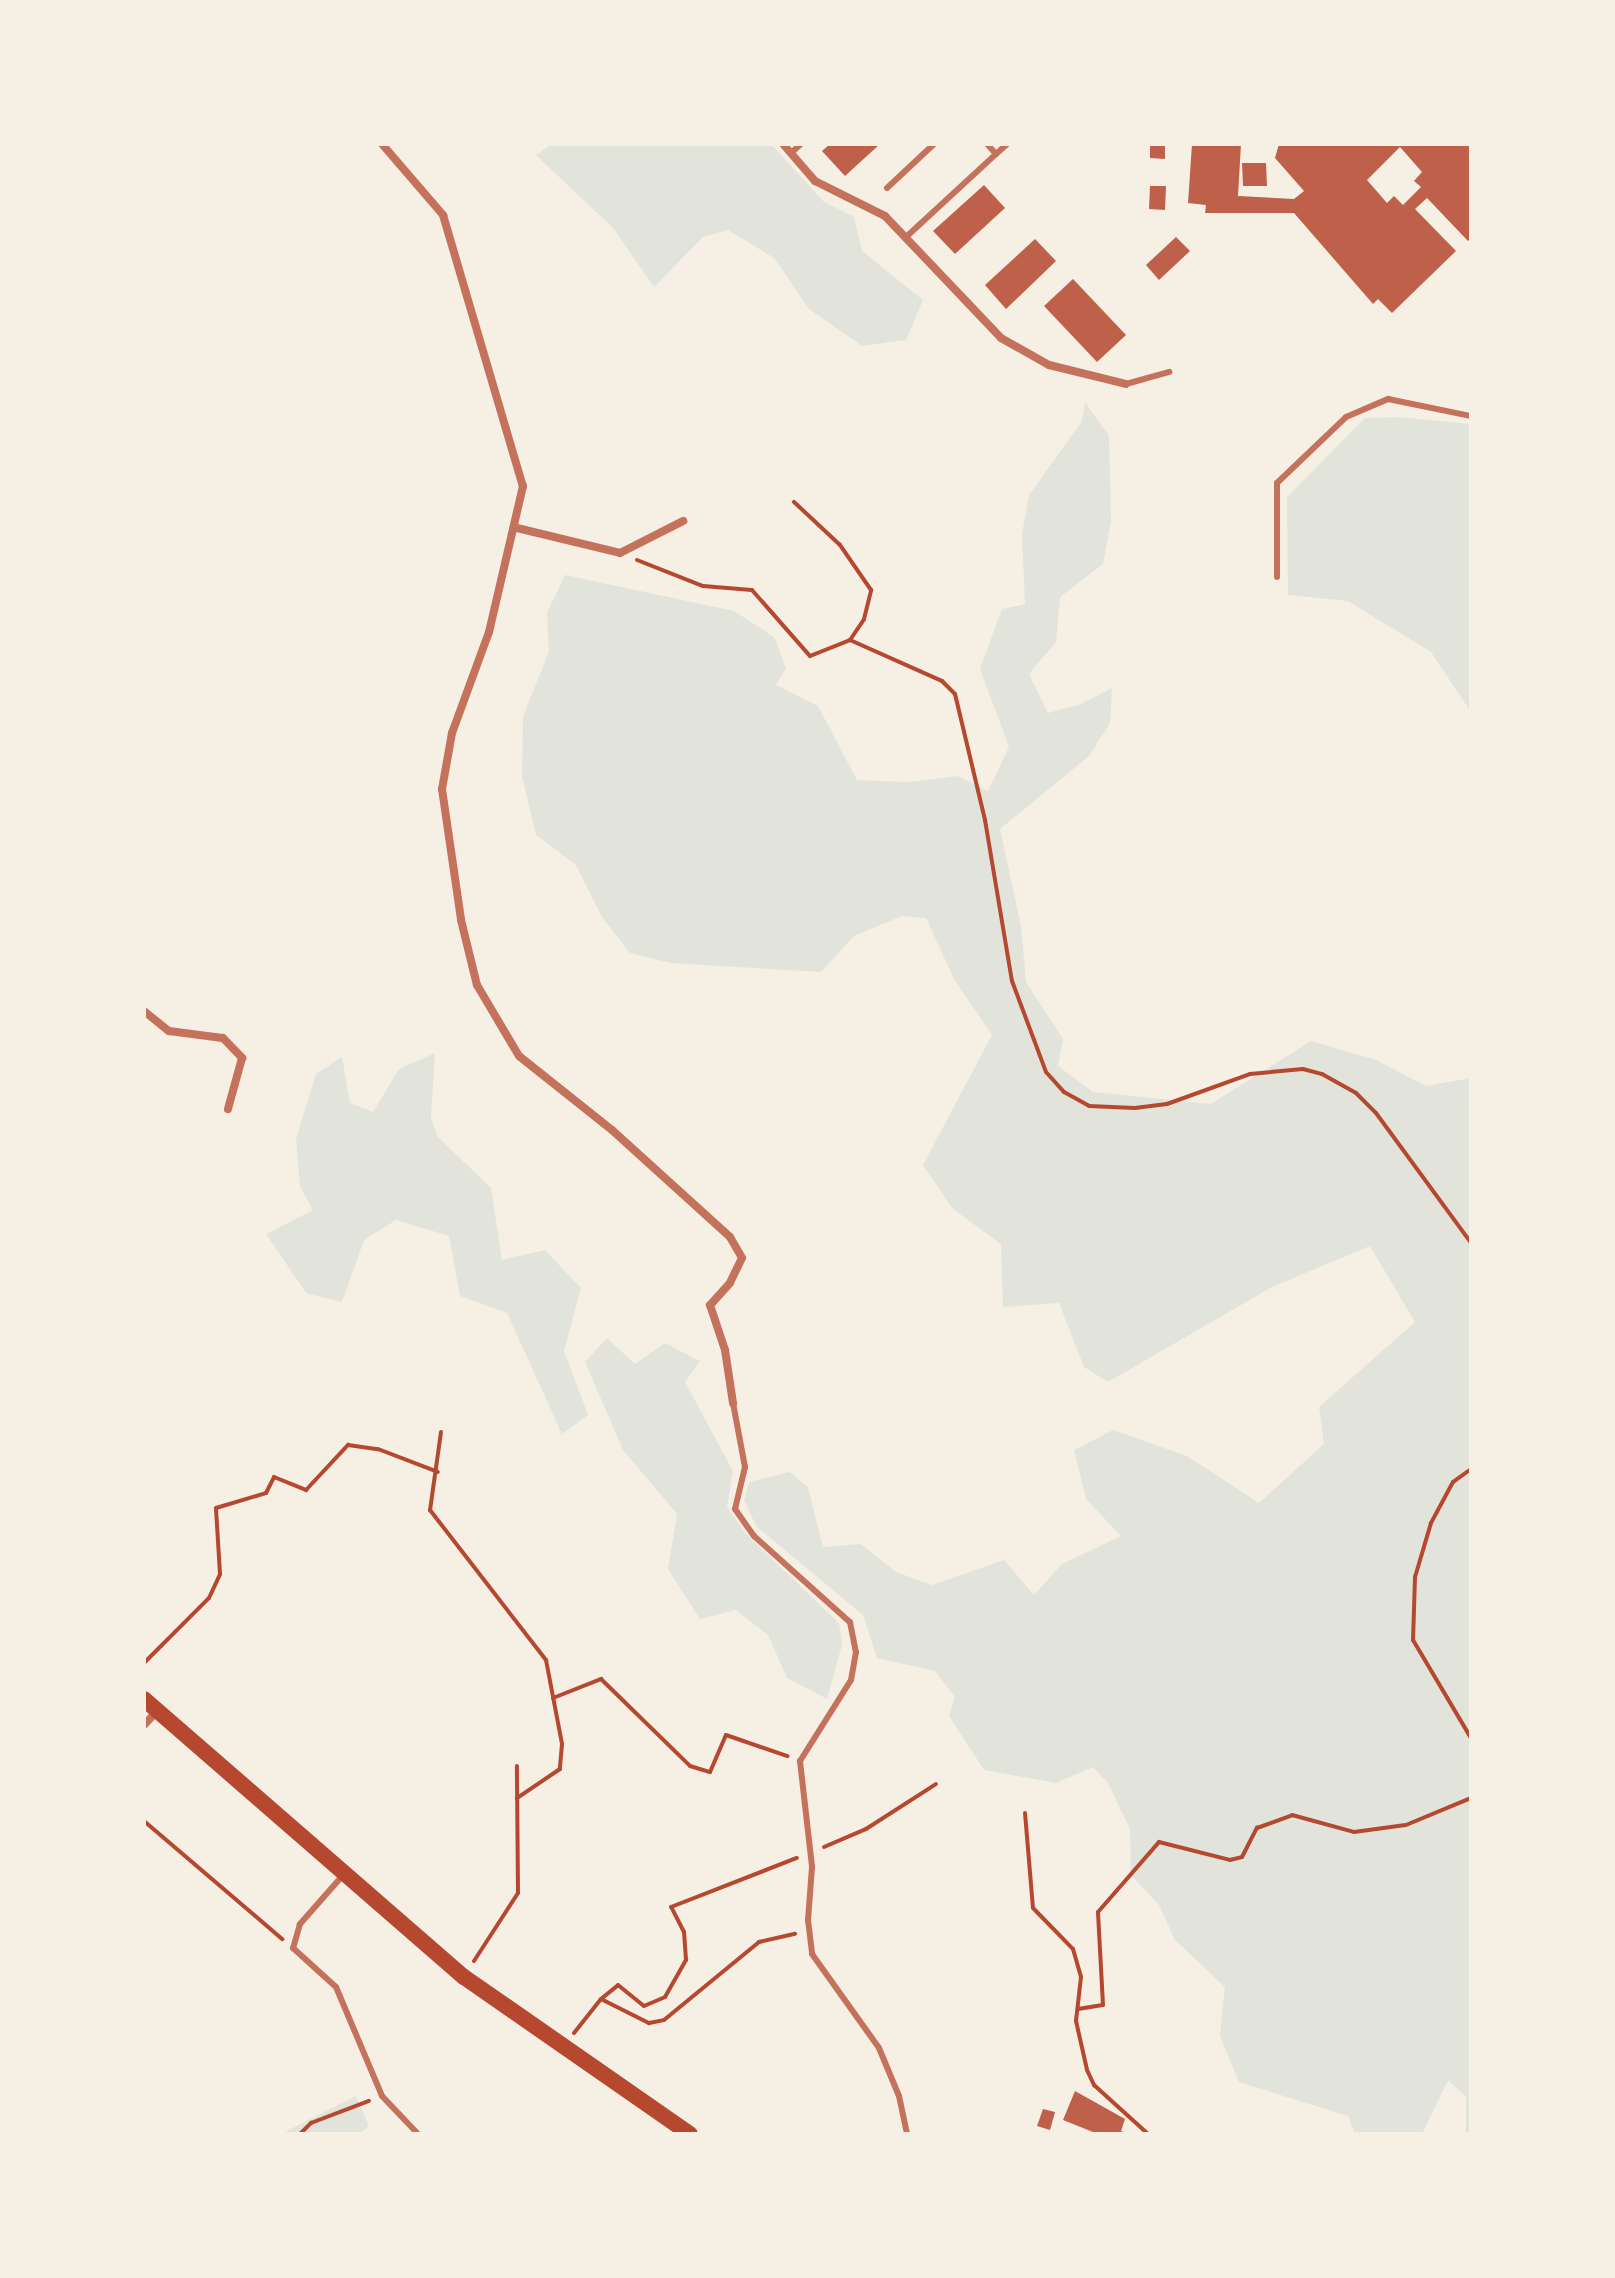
<!DOCTYPE html>
<style>
body{margin:0}
#map{position:relative;width:1615px;height:2278px;overflow:hidden;background:#f6efe4;font-family:"Source Sans 3",sans-serif}
div>[style]{position:absolute}
[style*='--x']{left:calc(var(--x)*1px);top:calc(var(--y)*1px);width:calc(var(--w)*1px);rotate:calc(var(--a)*1deg)}
.green>*{inset:0;background:#e2e4dc}
.building>*{inset:0;background:#bf614a}
.path>*{height:4px;margin:-2px;padding:0 2px;transform-origin:2px;border-radius:2px;background:#b5482f}
.service>*{height:6px;margin:-3px;padding:0 3px;transform-origin:3px;border-radius:3px;background:#c5725c}
.minor>*{height:8px;margin:-4px;padding:0 4px;transform-origin:4px;border-radius:4px;background:#c5725c}
.secondary>*{height:16px;margin:-8px;padding:0 8px;transform-origin:8px;border-radius:8px;background:#b5482f}
span{translate:-50% -50%;white-space:nowrap;text-align:center;line-height:1.15;-webkit-text-stroke:6px #f6efe4;paint-order:stroke}
.frame{position:absolute;inset:0;border:146px solid #f6efe4;pointer-events:none}
</style>
<div id="map">
<div class="green">
<div style="clip-path:polygon(552px 144px,771px 144px,823px 201px,854px 217px,862px 251px,923px 300px,906px 340px,862px 346px,809px 309px,774px 258px,728px 230px,703px 237px,654px 287px,613px 228px,536px 155px)"></div>
<div style="clip-path:polygon(1085px 402px,1109px 436px,1111px 521px,1103px 564px,1060px 597px,1056px 642px,1029px 674px,1048px 713px,1081px 704px,1112px 688px,1110px 723px,1089px 756px,1000px 829px,1021px 926px,1026px 982px,1063px 1039px,1058px 1066px,1093px 1092px,1211px 1104px,1311px 1041px,1376px 1060px,1426px 1086px,1471px 1078px,1471px 2134px,1466px 2134px,1466px 2097px,1448px 2080px,1422px 2134px,1355px 2134px,1348px 2116px,1239px 2082px,1220px 2036px,1225px 1987px,1175px 1940px,1159px 1905px,1131px 1875px,1130px 1829px,1108px 1783px,1093px 1767px,1056px 1783px,984px 1770px,949px 1716px,955px 1697px,935px 1671px,877px 1658px,863px 1615px,756px 1526px,744px 1500px,749px 1482px,790px 1472px,808px 1487px,823px 1547px,861px 1544px,896px 1572px,932px 1585px,1004px 1560px,1034px 1595px,1062px 1564px,1121px 1536px,1086px 1499px,1074px 1450px,1113px 1430px,1187px 1456px,1259px 1503px,1324px 1444px,1319px 1407px,1415px 1322px,1370px 1246px,1272px 1287px,1108px 1382px,1084px 1367px,1059px 1303px,1003px 1307px,1001px 1244px,953px 1209px,923px 1165px,992px 1035px,954px 979px,926px 918px,902px 916px,854px 936px,821px 972px,671px 963px,630px 953px,602px 917px,576px 865px,536px 835px,522px 776px,523px 716px,549px 652px,547px 613px,565px 575px,734px 611px,774px 637px,786px 668px,776px 685px,818px 706px,857px 780px,908px 782px,958px 776px,988px 791px,1009px 747px,980px 669px,1002px 609px,1025px 604px,1022px 534px,1029px 495px,1082px 421px)"></div>
<div style="clip-path:polygon(1399px 417px,1471px 424px,1471px 712px,1431px 652px,1348px 601px,1288px 595px,1287px 497px,1365px 418px)"></div>
<div style="clip-path:polygon(435px 1053px,431px 1118px,438px 1137px,491px 1188px,502px 1260px,545px 1250px,581px 1288px,564px 1351px,588px 1415px,562px 1434px,507px 1313px,460px 1296px,449px 1236px,396px 1220px,364px 1240px,342px 1302px,306px 1293px,266px 1234px,313px 1210px,300px 1187px,296px 1139px,316px 1074px,342px 1057px,350px 1103px,373px 1112px,399px 1069px)"></div>
<div style="clip-path:polygon(607px 1338px,635px 1364px,665px 1343px,700px 1361px,685px 1382px,733px 1471px,727px 1507px,745px 1533px,839px 1623px,842px 1645px,827px 1699px,787px 1678px,768px 1635px,736px 1610px,700px 1619px,668px 1569px,677px 1514px,623px 1450px,585px 1362px)"></div>
<div style="clip-path:polygon(356px 2096px,369px 2126px,359px 2134px,281px 2134px)"></div>
</div>
<div class="building">
<div style="clip-path:polygon(830px 144px,880px 144px,845px 176px,822px 151px)"></div>
<div style="clip-path:polygon(1150px 144px,1165px 144px,1165px 159px,1150px 158px)"></div>
<div style="clip-path:polygon(evenodd,1192px 144px,1241px 144px,1238px 196px,1294px 199px,1304px 191px,1275px 158px,1279px 144px,1471px 144px,1471px 238px,1468px 241px,1427px 198px,1415px 209px,1456px 251px,1392px 313px,1378px 299px,1373px 304px,1294px 213px,1205px 213px,1206px 205px,1188px 203px,1192px 144px,1400px 147px,1422px 172px,1414px 181px,1421px 187px,1403px 205px,1394px 196px,1387px 203px,1367px 180px,1400px 147px)"></div>
<div style="clip-path:polygon(1242px 163px,1266px 163px,1267px 186px,1243px 186px)"></div>
<div style="clip-path:polygon(984px 185px,1005px 208px,955px 254px,933px 231px)"></div>
<div style="clip-path:polygon(1150px 186px,1166px 186px,1165px 210px,1149px 209px)"></div>
<div style="clip-path:polygon(1176px 237px,1190px 251px,1159px 280px,1146px 265px)"></div>
<div style="clip-path:polygon(1035px 239px,1056px 261px,1006px 309px,985px 285px)"></div>
<div style="clip-path:polygon(1073px 279px,1126px 335px,1097px 362px,1044px 306px)"></div>
<div style="clip-path:polygon(1075px 2091px,1125px 2119px,1121px 2131px,1129px 2134px,1098px 2134px,1063px 2120px)"></div>
<div style="clip-path:polygon(1043px 2109px,1055px 2112px,1050px 2130px,1037px 2126px)"></div>
</div>
<div class="path">
<div style="--x:637;--y:560;--w:71;--a:21.5"></div>
<div style="--x:703;--y:586;--w:49;--a:4.7"></div>
<div style="--x:752;--y:590;--w:88;--a:48.7"></div>
<div style="--x:810;--y:656;--w:43;--a:-21.8"></div>
<div style="--x:850;--y:640;--w:25;--a:-56"></div>
<div style="--x:864;--y:619;--w:30;--a:-76"></div>
<div style="--x:871;--y:590;--w:55;--a:-124.6"></div>
<div style="--x:840;--y:545;--w:63;--a:-136.9"></div>
<div style="--x:850;--y:640;--w:101;--a:24"></div>
<div style="--x:942;--y:681;--w:18;--a:45"></div>
<div style="--x:955;--y:694;--w:130;--a:76.6"></div>
<div style="--x:985;--y:820;--w:163;--a:80.5"></div>
<div style="--x:1012;--y:981;--w:97;--a:69.5"></div>
<div style="--x:1046;--y:1072;--w:27;--a:48"></div>
<div style="--x:1064;--y:1092;--w:29;--a:29"></div>
<div style="--x:1089;--y:1106;--w:46;--a:2.5"></div>
<div style="--x:1135;--y:1108;--w:32;--a:-7"></div>
<div style="--x:1167;--y:1104;--w:88;--a:-19.9"></div>
<div style="--x:1250;--y:1074;--w:53;--a:-5.4"></div>
<div style="--x:1303;--y:1069;--w:20;--a:15"></div>
<div style="--x:1322;--y:1074;--w:39;--a:29"></div>
<div style="--x:1356;--y:1093;--w:28;--a:45"></div>
<div style="--x:1376;--y:1113;--w:161;--a:53.8"></div>
<div style="--x:441;--y:1432;--w:79;--a:98"></div>
<div style="--x:430;--y:1510;--w:190;--a:52.3"></div>
<div style="--x:546;--y:1660;--w:86;--a:79.2"></div>
<div style="--x:562;--y:1744;--w:25;--a:95"></div>
<div style="--x:560;--y:1769;--w:52;--a:146"></div>
<div style="--x:1471;--y:1469;--w:22;--a:144"></div>
<div style="--x:1453;--y:1482;--w:47;--a:118.2"></div>
<div style="--x:1431;--y:1523;--w:56;--a:106.5"></div>
<div style="--x:1415;--y:1577;--w:63;--a:91.8"></div>
<div style="--x:1413;--y:1640;--w:114;--a:59.4"></div>
<div style="--x:144;--y:1663;--w:92;--a:-45"></div>
<div style="--x:209;--y:1598;--w:26;--a:-65"></div>
<div style="--x:220;--y:1574;--w:66;--a:-93.5"></div>
<div style="--x:216;--y:1508;--w:52;--a:-16.7"></div>
<div style="--x:266;--y:1493;--w:18;--a:-63"></div>
<div style="--x:274;--y:1477;--w:35;--a:22"></div>
<div style="--x:306;--y:1490;--w:62;--a:-47"></div>
<div style="--x:348;--y:1445;--w:30;--a:8"></div>
<div style="--x:378;--y:1449;--w:64;--a:21"></div>
<div style="--x:553;--y:1698;--w:52;--a:-21.6"></div>
<div style="--x:601;--y:1679;--w:124;--a:44.3"></div>
<div style="--x:690;--y:1766;--w:21;--a:17"></div>
<div style="--x:710;--y:1772;--w:40;--a:-66.6"></div>
<div style="--x:726;--y:1735;--w:65;--a:19"></div>
<div style="--x:1025;--y:1813;--w:95;--a:85.2"></div>
<div style="--x:1033;--y:1908;--w:57;--a:45.7"></div>
<div style="--x:1073;--y:1949;--w:29;--a:74"></div>
<div style="--x:1081;--y:1977;--w:44;--a:96.5"></div>
<div style="--x:1076;--y:2021;--w:50;--a:77.3"></div>
<div style="--x:1087;--y:2070;--w:17;--a:65"></div>
<div style="--x:1094;--y:2085;--w:73;--a:42.2"></div>
<div style="--x:144;--y:1821;--w:182;--a:40.5"></div>
<div style="--x:824;--y:1847;--w:46;--a:-23.2"></div>
<div style="--x:866;--y:1829;--w:83;--a:-32.7"></div>
<div style="--x:474;--y:1961;--w:81;--a:-57.1"></div>
<div style="--x:518;--y:1893;--w:127;--a:-90.5"></div>
<div style="--x:601;--y:1999;--w:22;--a:-39"></div>
<div style="--x:618;--y:1985;--w:33;--a:39"></div>
<div style="--x:644;--y:2006;--w:23;--a:-23"></div>
<div style="--x:665;--y:1997;--w:43;--a:-60.4"></div>
<div style="--x:686;--y:1960;--w:28;--a:-94"></div>
<div style="--x:684;--y:1932;--w:28;--a:-117"></div>
<div style="--x:671;--y:1907;--w:135;--a:-21.3"></div>
<div style="--x:1078;--y:2009;--w:25;--a:-9"></div>
<div style="--x:1103;--y:2005;--w:93;--a:-93.1"></div>
<div style="--x:1098;--y:1912;--w:93;--a:-48.9"></div>
<div style="--x:1159;--y:1842;--w:73;--a:14.2"></div>
<div style="--x:1230;--y:1860;--w:12;--a:-14"></div>
<div style="--x:1242;--y:1857;--w:33;--a:-63"></div>
<div style="--x:1257;--y:1828;--w:37;--a:-20"></div>
<div style="--x:1292;--y:1815;--w:64;--a:15.3"></div>
<div style="--x:1354;--y:1832;--w:52;--a:-7.7"></div>
<div style="--x:1406;--y:1825;--w:70;--a:-22.6"></div>
<div style="--x:574;--y:2033;--w:43;--a:-51.5"></div>
<div style="--x:601;--y:1999;--w:54;--a:26.6"></div>
<div style="--x:649;--y:2023;--w:15;--a:-11"></div>
<div style="--x:664;--y:2020;--w:123;--a:-39.4"></div>
<div style="--x:759;--y:1942;--w:37;--a:-13"></div>
<div style="--x:300;--y:2134;--w:16;--a:-45"></div>
<div style="--x:311;--y:2123;--w:62;--a:-20.8"></div>
</div>
<div class="service">
<div style="--x:791;--y:153;--w:13;--a:-42"></div>
<div style="--x:996;--y:154;--w:15;--a:-42"></div>
<div style="--x:887;--y:188;--w:64;--a:-43.1"></div>
<div style="--x:905;--y:238;--w:124;--a:-42.7"></div>
<div style="--x:996;--y:154;--w:13;--a:-132"></div>
<div style="--x:1126;--y:384;--w:45;--a:-15.6"></div>
<div style="--x:1277;--y:577;--w:94;--a:-90"></div>
<div style="--x:1277;--y:483;--w:95;--a:-43.7"></div>
<div style="--x:1346;--y:417;--w:46;--a:-23.2"></div>
<div style="--x:1388;--y:399;--w:85;--a:11.6"></div>
<div style="--x:733;--y:1403;--w:65;--a:79.4"></div>
<div style="--x:745;--y:1467;--w:43;--a:103.4"></div>
<div style="--x:735;--y:1509;--w:33;--a:55"></div>
<div style="--x:754;--y:1536;--w:129;--a:41.9"></div>
<div style="--x:850;--y:1622;--w:31;--a:79"></div>
<div style="--x:856;--y:1652;--w:28;--a:100"></div>
<div style="--x:851;--y:1680;--w:96;--a:122.2"></div>
<div style="--x:800;--y:1761;--w:107;--a:83.5"></div>
<div style="--x:812;--y:1867;--w:53;--a:94.3"></div>
<div style="--x:808;--y:1920;--w:34;--a:83"></div>
<div style="--x:812;--y:1954;--w:115;--a:54.5"></div>
<div style="--x:879;--y:2048;--w:52;--a:67.4"></div>
<div style="--x:899;--y:2096;--w:39;--a:78"></div>
<div style="--x:344;--y:1874;--w:67;--a:131.3"></div>
<div style="--x:300;--y:1924;--w:25;--a:106"></div>
<div style="--x:293;--y:1948;--w:58;--a:42.2"></div>
<div style="--x:336;--y:1987;--w:118;--a:67.1"></div>
<div style="--x:382;--y:2096;--w:52;--a:46.5"></div>
</div>
<div class="minor">
<div style="--x:382;--y:144;--w:94;--a:49.3"></div>
<div style="--x:443;--y:215;--w:283;--a:73.6"></div>
<div style="--x:523;--y:486;--w:150;--a:103.1"></div>
<div style="--x:489;--y:632;--w:108;--a:110.1"></div>
<div style="--x:452;--y:733;--w:57;--a:100.1"></div>
<div style="--x:442;--y:789;--w:132;--a:81.7"></div>
<div style="--x:461;--y:920;--w:67;--a:76.2"></div>
<div style="--x:477;--y:985;--w:82;--a:59.4"></div>
<div style="--x:519;--y:1056;--w:119;--a:38.5"></div>
<div style="--x:612;--y:1130;--w:159;--a:42.2"></div>
<div style="--x:730;--y:1237;--w:24;--a:60"></div>
<div style="--x:742;--y:1258;--w:28;--a:116"></div>
<div style="--x:730;--y:1283;--w:30;--a:132"></div>
<div style="--x:710;--y:1305;--w:47;--a:71.6"></div>
<div style="--x:725;--y:1350;--w:54;--a:81.4"></div>
<div style="--x:783;--y:144;--w:49;--a:49.1"></div>
<div style="--x:815;--y:181;--w:78;--a:26.6"></div>
<div style="--x:885;--y:216;--w:168;--a:46.4"></div>
<div style="--x:1001;--y:338;--w:55;--a:29.4"></div>
<div style="--x:1049;--y:365;--w:79;--a:13.9"></div>
<div style="--x:517;--y:528;--w:106;--a:13.6"></div>
<div style="--x:620;--y:553;--w:71;--a:-26.9"></div>
<div style="--x:144;--y:1011;--w:32;--a:39"></div>
<div style="--x:169;--y:1031;--w:54;--a:7.4"></div>
<div style="--x:223;--y:1038;--w:28;--a:46"></div>
<div style="--x:242;--y:1058;--w:53;--a:105.4"></div>
<div style="--x:144;--y:1725;--w:19;--a:-47"></div>
</div>
<div class="secondary">
<div style="--x:144;--y:1699;--w:424;--a:41"></div>
<div style="--x:464;--y:1977;--w:275;--a:34.8"></div>
</div>
<div class="frame"></div>
</div>
